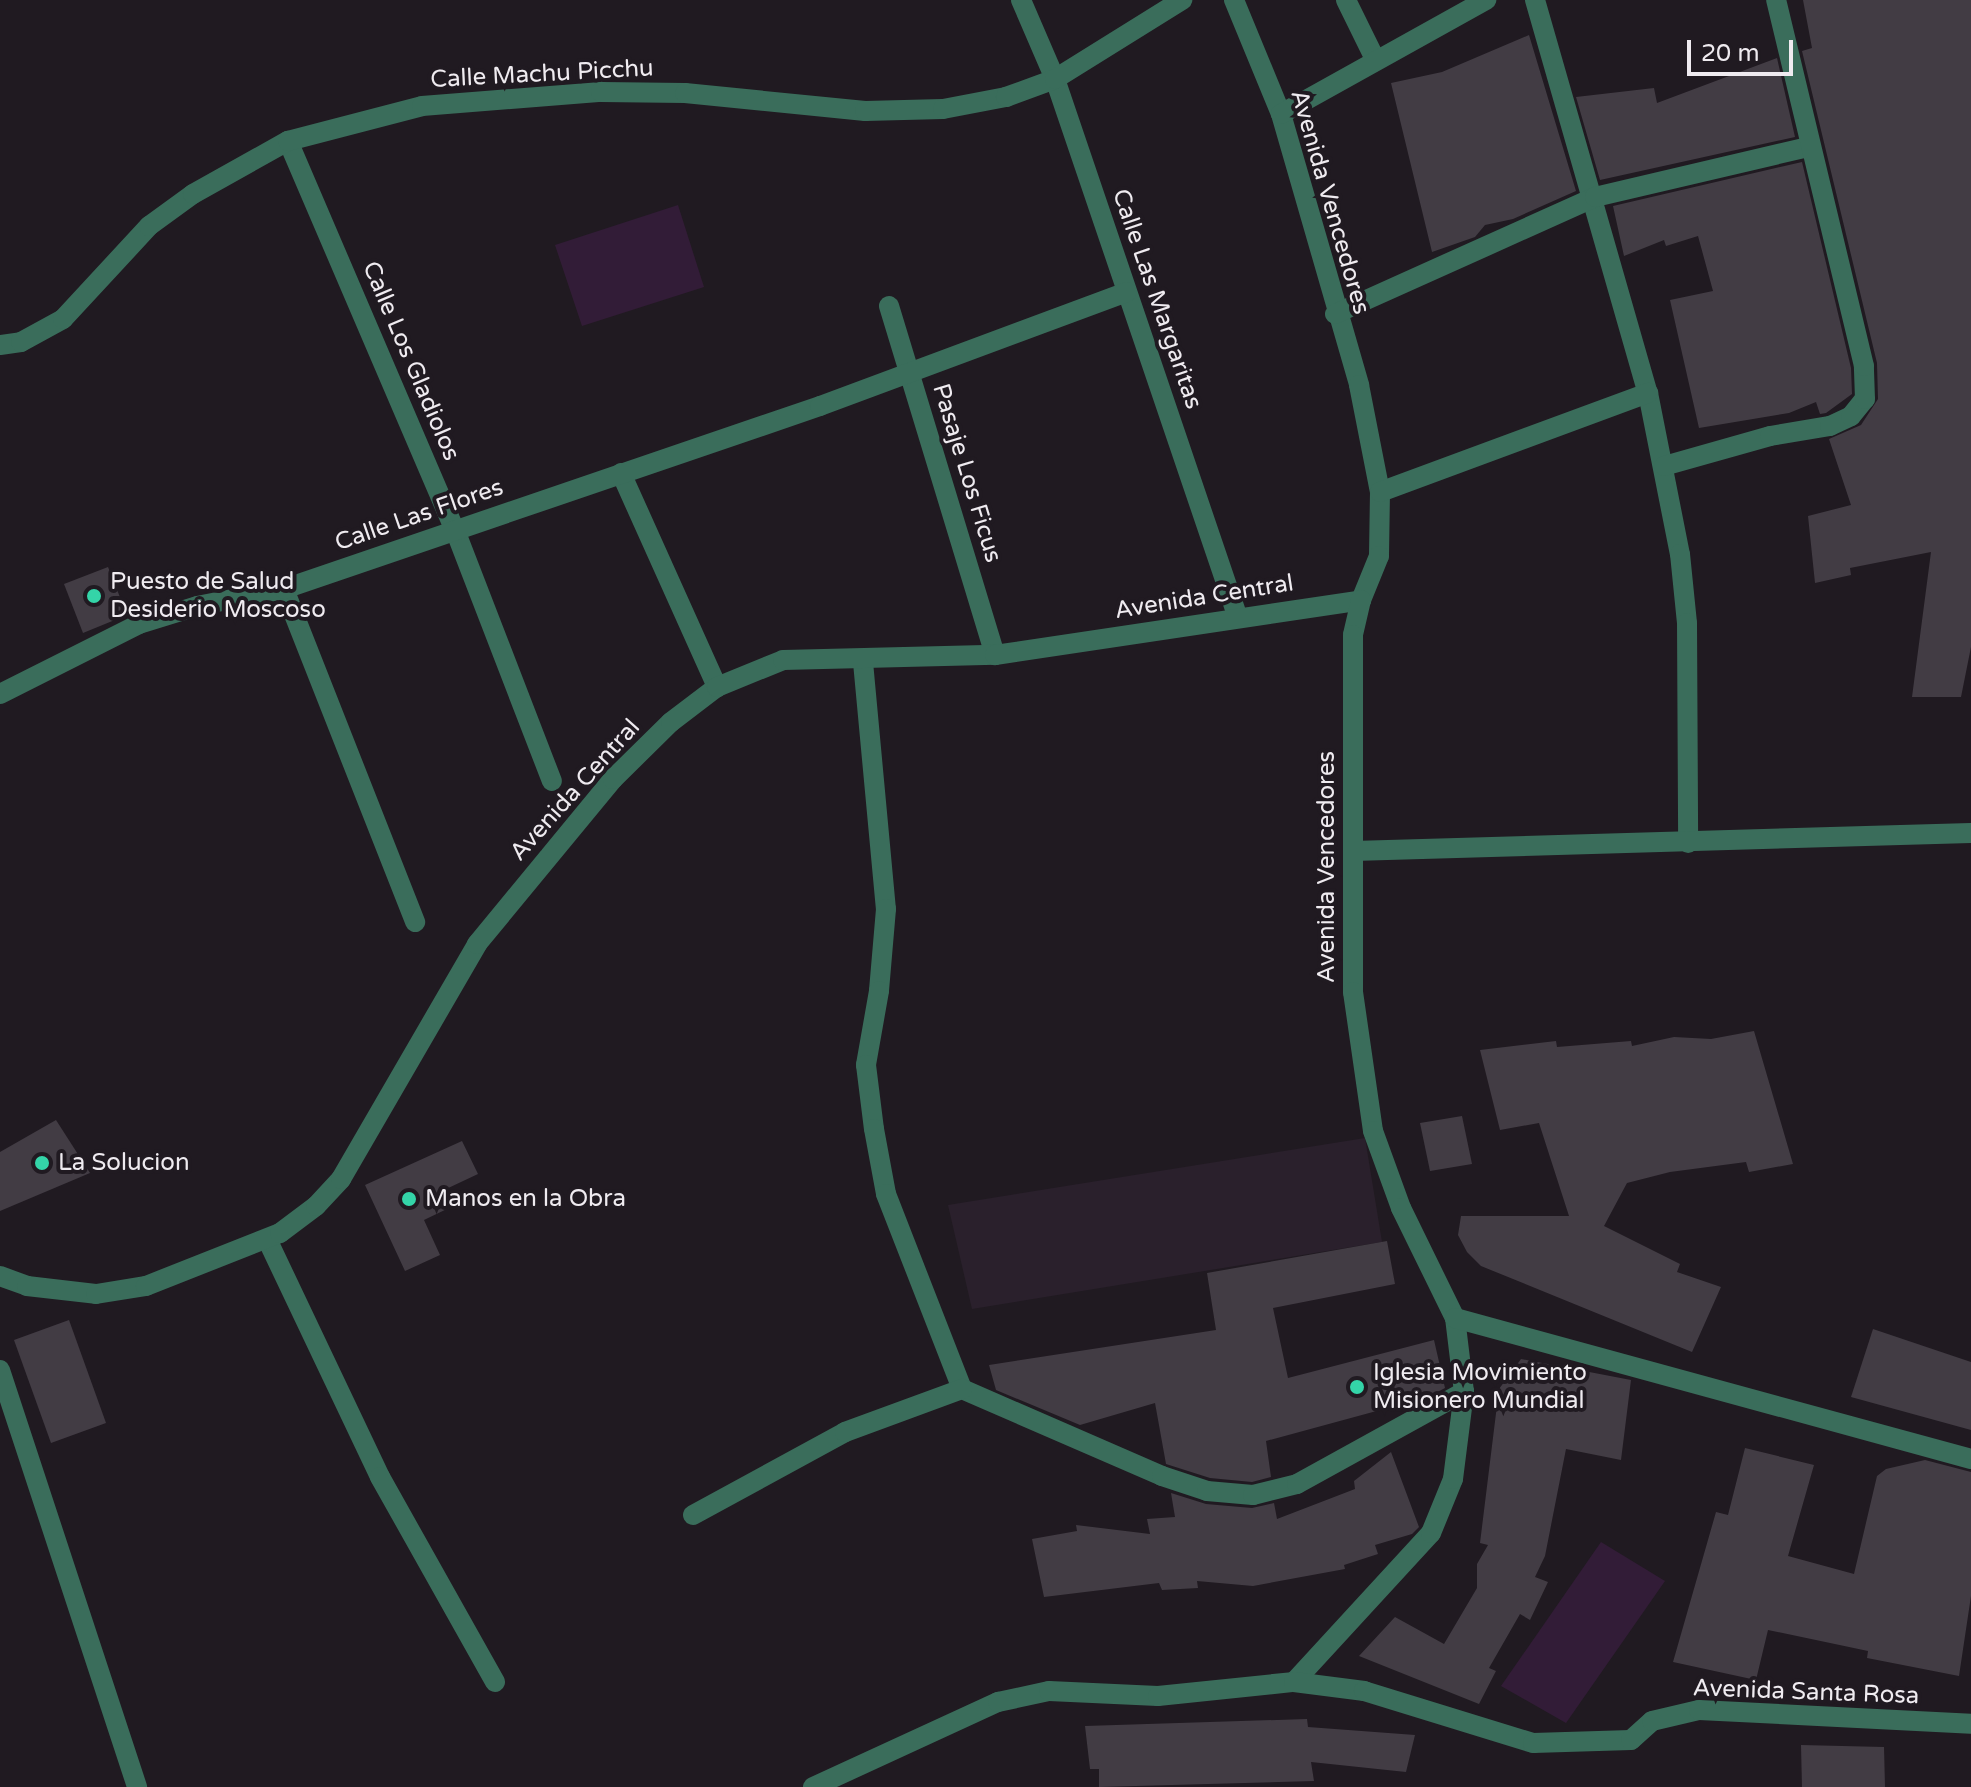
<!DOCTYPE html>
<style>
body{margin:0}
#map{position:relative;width:1971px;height:1787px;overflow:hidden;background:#201a21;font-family:"Varela Round",sans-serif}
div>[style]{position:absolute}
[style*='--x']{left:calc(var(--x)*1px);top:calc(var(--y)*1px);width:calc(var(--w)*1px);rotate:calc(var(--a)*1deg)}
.built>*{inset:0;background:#2a202c}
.green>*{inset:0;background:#321c37}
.building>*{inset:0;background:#423c44}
.minor>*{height:20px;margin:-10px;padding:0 10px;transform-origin:10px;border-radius:10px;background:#3a6d5b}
.tertiary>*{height:20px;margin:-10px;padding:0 10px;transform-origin:10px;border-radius:10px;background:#3a6d5b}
.dots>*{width:22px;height:22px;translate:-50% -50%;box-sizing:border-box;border:4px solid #201a21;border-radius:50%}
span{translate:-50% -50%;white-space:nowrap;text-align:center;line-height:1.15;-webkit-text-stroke:8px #201a21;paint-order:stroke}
.street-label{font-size:24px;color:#efebf0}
.poi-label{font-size:24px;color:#efebf0}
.left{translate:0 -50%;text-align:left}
.scale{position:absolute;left:1687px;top:40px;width:106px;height:36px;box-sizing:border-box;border:4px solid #efebf0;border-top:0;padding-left:10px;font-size:24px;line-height:28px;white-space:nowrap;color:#efebf0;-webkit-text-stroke:6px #201a21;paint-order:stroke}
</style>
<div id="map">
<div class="built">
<div style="clip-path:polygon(1365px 1138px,1382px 1242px,972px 1309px,948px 1205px)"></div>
</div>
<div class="green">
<div style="clip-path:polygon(678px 205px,704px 287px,582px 326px,555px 245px)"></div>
<div style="clip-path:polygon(1601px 1542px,1665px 1581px,1566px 1723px,1501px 1686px)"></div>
</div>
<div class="building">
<div style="clip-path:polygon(1803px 0,1971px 0,1971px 647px,1961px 697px,1912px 697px,1931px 552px,1850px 568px,1851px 575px,1815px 583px,1808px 516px,1851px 505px,1829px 439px,1861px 425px,1878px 399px,1877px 363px,1802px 51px,1812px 48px)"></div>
<div style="clip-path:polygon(1529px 35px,1576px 191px,1513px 219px,1485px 225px,1475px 237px,1432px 252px,1391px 83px,1442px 72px)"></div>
<div style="clip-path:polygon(1777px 58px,1795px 137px,1600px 180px,1576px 97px,1654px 88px,1657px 103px)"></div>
<div style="clip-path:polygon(1802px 162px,1851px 368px,1852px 394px,1826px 413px,1820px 414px,1816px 402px,1789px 413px,1699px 428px,1670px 300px,1713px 291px,1698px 236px,1666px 246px,1664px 240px,1624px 256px,1613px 206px)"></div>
<div style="clip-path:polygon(108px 567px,127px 615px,83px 633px,64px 584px)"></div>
<div style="clip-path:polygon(1754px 1031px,1793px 1164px,1749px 1172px,1746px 1162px,1670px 1172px,1627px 1183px,1604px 1226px,1680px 1264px,1677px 1272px,1721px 1287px,1692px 1352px,1481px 1266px,1467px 1252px,1458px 1235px,1461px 1216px,1569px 1216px,1539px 1123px,1500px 1130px,1480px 1050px,1556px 1041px,1557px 1047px,1631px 1041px,1632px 1046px,1674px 1037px,1711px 1039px)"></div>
<div style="clip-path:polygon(1462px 1116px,1472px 1164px,1430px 1171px,1420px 1123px)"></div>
<div style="clip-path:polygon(56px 1120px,90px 1173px,0 1211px,0 1152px)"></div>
<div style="clip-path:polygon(462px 1141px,478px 1174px,444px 1190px,451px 1207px,424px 1220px,440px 1255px,405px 1271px,365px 1185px)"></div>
<div style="clip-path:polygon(1387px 1241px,1395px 1284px,1273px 1308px,1288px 1378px,1434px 1340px,1445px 1388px,1428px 1397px,1266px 1441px,1271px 1477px,1252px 1482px,1210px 1478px,1166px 1464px,1155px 1403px,1080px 1425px,996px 1390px,989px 1365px,1216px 1330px,1207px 1273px)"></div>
<div style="clip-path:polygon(69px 1320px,106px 1423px,51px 1443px,14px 1340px)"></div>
<div style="clip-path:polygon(1873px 1329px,1971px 1362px,1971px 1430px,1851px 1397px)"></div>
<div style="clip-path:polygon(1521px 1359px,1631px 1380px,1621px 1460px,1566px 1449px,1545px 1556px,1535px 1577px,1548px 1582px,1530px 1620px,1520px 1614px,1489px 1668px,1496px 1671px,1479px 1704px,1359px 1656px,1395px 1617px,1444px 1644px,1477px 1588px,1477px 1564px,1488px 1545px,1480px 1543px,1499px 1389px)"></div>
<div style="clip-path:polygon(1745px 1448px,1814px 1465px,1788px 1556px,1854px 1574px,1877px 1476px,1886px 1469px,1925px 1460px,1971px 1472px,1971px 1596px,1959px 1676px,1867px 1658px,1868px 1651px,1768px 1630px,1756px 1680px,1673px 1662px,1716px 1512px,1728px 1515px)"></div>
<div style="clip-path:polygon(1391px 1452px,1419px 1527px,1412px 1534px,1375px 1545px,1378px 1554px,1344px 1565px,1345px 1569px,1253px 1586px,1197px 1581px,1198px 1588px,1162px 1590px,1159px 1583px,1044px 1597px,1032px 1539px,1077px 1531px,1076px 1525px,1150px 1534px,1147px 1519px,1175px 1517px,1171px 1493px,1206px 1504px,1252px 1508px,1274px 1503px,1277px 1519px,1355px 1489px,1354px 1481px)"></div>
<div style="clip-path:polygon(1307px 1719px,1308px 1727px,1415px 1735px,1406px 1772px,1311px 1762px,1314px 1781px,1099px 1787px,1099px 1769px,1090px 1769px,1085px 1726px)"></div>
<div style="clip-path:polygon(1801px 1745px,1884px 1747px,1885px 1787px,1802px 1787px)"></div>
</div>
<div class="minor">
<div style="--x:1021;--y:0;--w:86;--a:66.7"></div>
<div style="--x:1055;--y:79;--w:569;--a:71.25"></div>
<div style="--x:1234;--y:0;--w:123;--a:67.6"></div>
<div style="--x:1281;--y:114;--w:282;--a:73.9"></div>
<div style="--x:1359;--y:385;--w:109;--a:78.9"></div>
<div style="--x:1380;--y:492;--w:64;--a:90.9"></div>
<div style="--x:1379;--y:556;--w:48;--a:112.2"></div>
<div style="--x:1346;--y:0;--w:66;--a:63.8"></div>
<div style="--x:1535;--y:0;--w:409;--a:74"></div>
<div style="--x:1648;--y:393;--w:164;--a:78.8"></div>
<div style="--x:1680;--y:554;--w:69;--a:84.2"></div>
<div style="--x:1687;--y:623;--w:220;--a:89.7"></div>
<div style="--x:1281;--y:114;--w:235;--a:-29.1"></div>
<div style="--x:288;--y:141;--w:423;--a:66.8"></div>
<div style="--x:455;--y:530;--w:269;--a:68.9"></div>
<div style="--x:889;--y:306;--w:365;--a:73.1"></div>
<div style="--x:1335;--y:314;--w:285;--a:-24.2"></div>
<div style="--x:1595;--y:197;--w:219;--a:-13.2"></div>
<div style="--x:0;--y:345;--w:21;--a:-8"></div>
<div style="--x:21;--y:342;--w:48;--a:-28.7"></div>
<div style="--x:63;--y:319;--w:127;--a:-47.2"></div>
<div style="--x:149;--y:226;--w:54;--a:-36"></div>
<div style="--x:193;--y:194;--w:109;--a:-29.2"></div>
<div style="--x:288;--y:141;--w:138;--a:-14.6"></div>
<div style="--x:422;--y:106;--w:180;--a:-4.5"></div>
<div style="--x:601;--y:92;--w:84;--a:0.7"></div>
<div style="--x:685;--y:93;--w:181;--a:5.7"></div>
<div style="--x:865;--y:111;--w:78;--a:-1.5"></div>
<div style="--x:943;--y:109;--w:64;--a:-10.8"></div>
<div style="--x:1006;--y:97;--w:52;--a:-20.2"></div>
<div style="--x:1055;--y:79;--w:150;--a:-31.9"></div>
<div style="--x:1664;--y:466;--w:110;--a:-15.8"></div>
<div style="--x:1770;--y:436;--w:61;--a:-9.5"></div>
<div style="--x:1830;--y:426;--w:23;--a:-25"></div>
<div style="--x:1851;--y:416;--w:22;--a:-51"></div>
<div style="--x:1865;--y:399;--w:33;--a:-92"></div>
<div style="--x:1864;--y:366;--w:376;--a:-103.5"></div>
<div style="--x:621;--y:473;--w:235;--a:65.8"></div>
<div style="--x:1380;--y:492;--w:286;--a:-20.3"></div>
<div style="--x:284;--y:589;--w:358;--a:68.5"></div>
<div style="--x:863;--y:662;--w:248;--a:84.7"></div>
<div style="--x:886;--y:909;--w:82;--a:94.9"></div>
<div style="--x:879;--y:991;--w:75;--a:100"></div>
<div style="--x:866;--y:1065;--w:64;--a:82.9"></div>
<div style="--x:874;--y:1129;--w:66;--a:79.5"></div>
<div style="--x:886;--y:1194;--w:209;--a:68.7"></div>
<div style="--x:962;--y:1389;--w:218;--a:23.5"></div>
<div style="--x:1162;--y:1476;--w:47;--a:18.4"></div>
<div style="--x:1207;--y:1491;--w:46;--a:5"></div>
<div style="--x:1253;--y:1495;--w:45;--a:-14"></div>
<div style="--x:1297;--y:1484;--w:191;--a:-28.9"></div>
<div style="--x:0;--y:694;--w:156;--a:-26.7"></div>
<div style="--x:139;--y:624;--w:61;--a:-17.2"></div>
<div style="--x:197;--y:606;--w:89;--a:-11.1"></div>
<div style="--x:284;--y:589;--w:566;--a:-18.85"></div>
<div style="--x:820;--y:406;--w:327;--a:-20.4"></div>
<div style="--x:1353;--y:851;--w:618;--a:-1.67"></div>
<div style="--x:267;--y:1239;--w:263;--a:64.6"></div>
<div style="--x:380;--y:1477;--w:235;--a:60.7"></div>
<div style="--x:0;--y:1370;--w:439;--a:71.8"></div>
<div style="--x:693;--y:1515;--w:173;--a:-28.6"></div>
<div style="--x:845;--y:1432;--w:125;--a:-20.2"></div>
<div style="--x:1294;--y:1682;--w:202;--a:-47.4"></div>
<div style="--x:1431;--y:1533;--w:58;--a:-67.8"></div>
<div style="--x:1453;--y:1479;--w:88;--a:-82.8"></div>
<div style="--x:1464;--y:1392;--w:75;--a:-96.9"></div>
<div style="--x:813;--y:1787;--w:204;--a:-24.7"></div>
<div style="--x:998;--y:1702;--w:52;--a:-12.2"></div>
<div style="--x:1049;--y:1691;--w:109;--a:2.6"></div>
<div style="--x:1158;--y:1696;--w:137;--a:-5.9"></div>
<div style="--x:1294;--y:1682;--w:71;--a:7.3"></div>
<div style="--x:1364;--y:1691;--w:177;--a:17.1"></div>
<div style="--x:1533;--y:1743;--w:98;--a:-1.8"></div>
<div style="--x:1631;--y:1740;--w:28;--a:-42"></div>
<div style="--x:1652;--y:1721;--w:48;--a:-13.2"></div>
<div style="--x:1699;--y:1710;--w:272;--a:2.9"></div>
</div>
<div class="tertiary">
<div style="--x:0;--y:1276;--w:29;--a:20"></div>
<div style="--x:27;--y:1286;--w:69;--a:6.6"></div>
<div style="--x:96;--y:1294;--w:51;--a:-9.1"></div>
<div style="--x:146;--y:1286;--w:144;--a:-21.6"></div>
<div style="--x:280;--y:1233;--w:45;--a:-36.9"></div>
<div style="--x:316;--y:1206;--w:37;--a:-47"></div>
<div style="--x:341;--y:1179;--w:272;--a:-59.9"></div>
<div style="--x:477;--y:944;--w:214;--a:-50.5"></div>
<div style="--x:613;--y:779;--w:81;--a:-44.5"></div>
<div style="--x:671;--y:722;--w:58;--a:-37.3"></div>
<div style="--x:717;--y:687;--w:71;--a:-22.2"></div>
<div style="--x:783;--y:660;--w:212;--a:-1.4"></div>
<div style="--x:995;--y:655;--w:370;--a:-8.5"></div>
<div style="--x:1361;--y:600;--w:36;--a:103"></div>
<div style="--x:1353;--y:635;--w:357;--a:90"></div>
<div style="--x:1353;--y:992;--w:140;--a:81.8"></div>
<div style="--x:1373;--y:1131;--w:82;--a:70"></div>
<div style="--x:1401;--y:1208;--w:123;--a:63.9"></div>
<div style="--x:1455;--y:1318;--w:535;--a:15.28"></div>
</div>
<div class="dots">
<div style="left:94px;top:596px;background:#34d4a8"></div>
<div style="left:42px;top:1163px;background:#34d4a8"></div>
<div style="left:409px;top:1199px;background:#34d4a8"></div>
<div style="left:1357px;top:1387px;background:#34d4a8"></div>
</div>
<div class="street-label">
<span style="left:542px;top:74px;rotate:-3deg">Calle Machu Picchu</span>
<span style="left:1330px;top:202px;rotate:74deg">Avenida Vencedores</span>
<span style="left:1157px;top:299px;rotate:71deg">Calle Las Margaritas</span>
<span style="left:411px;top:361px;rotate:67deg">Calle Los Gladiolos</span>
<span style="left:967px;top:473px;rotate:73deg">Pasaje Los Ficus</span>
<span style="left:419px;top:515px;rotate:-19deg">Calle Las Flores</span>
<span style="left:1204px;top:597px;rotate:-9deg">Avenida Central</span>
<span style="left:575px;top:790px;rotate:-48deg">Avenida Central</span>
<span style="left:1327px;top:867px;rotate:-90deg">Avenida Vencedores</span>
<span style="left:1806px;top:1692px;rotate:2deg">Avenida Santa Rosa</span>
</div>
<div class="poi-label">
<span class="left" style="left:110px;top:596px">Puesto de Salud<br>Desiderio Moscoso</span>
<span class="left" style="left:58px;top:1163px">La Solucion</span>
<span class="left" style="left:425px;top:1199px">Manos en la Obra</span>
<span class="left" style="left:1373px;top:1387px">Iglesia Movimiento<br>Misionero Mundial</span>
</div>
<div class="scale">20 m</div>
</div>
